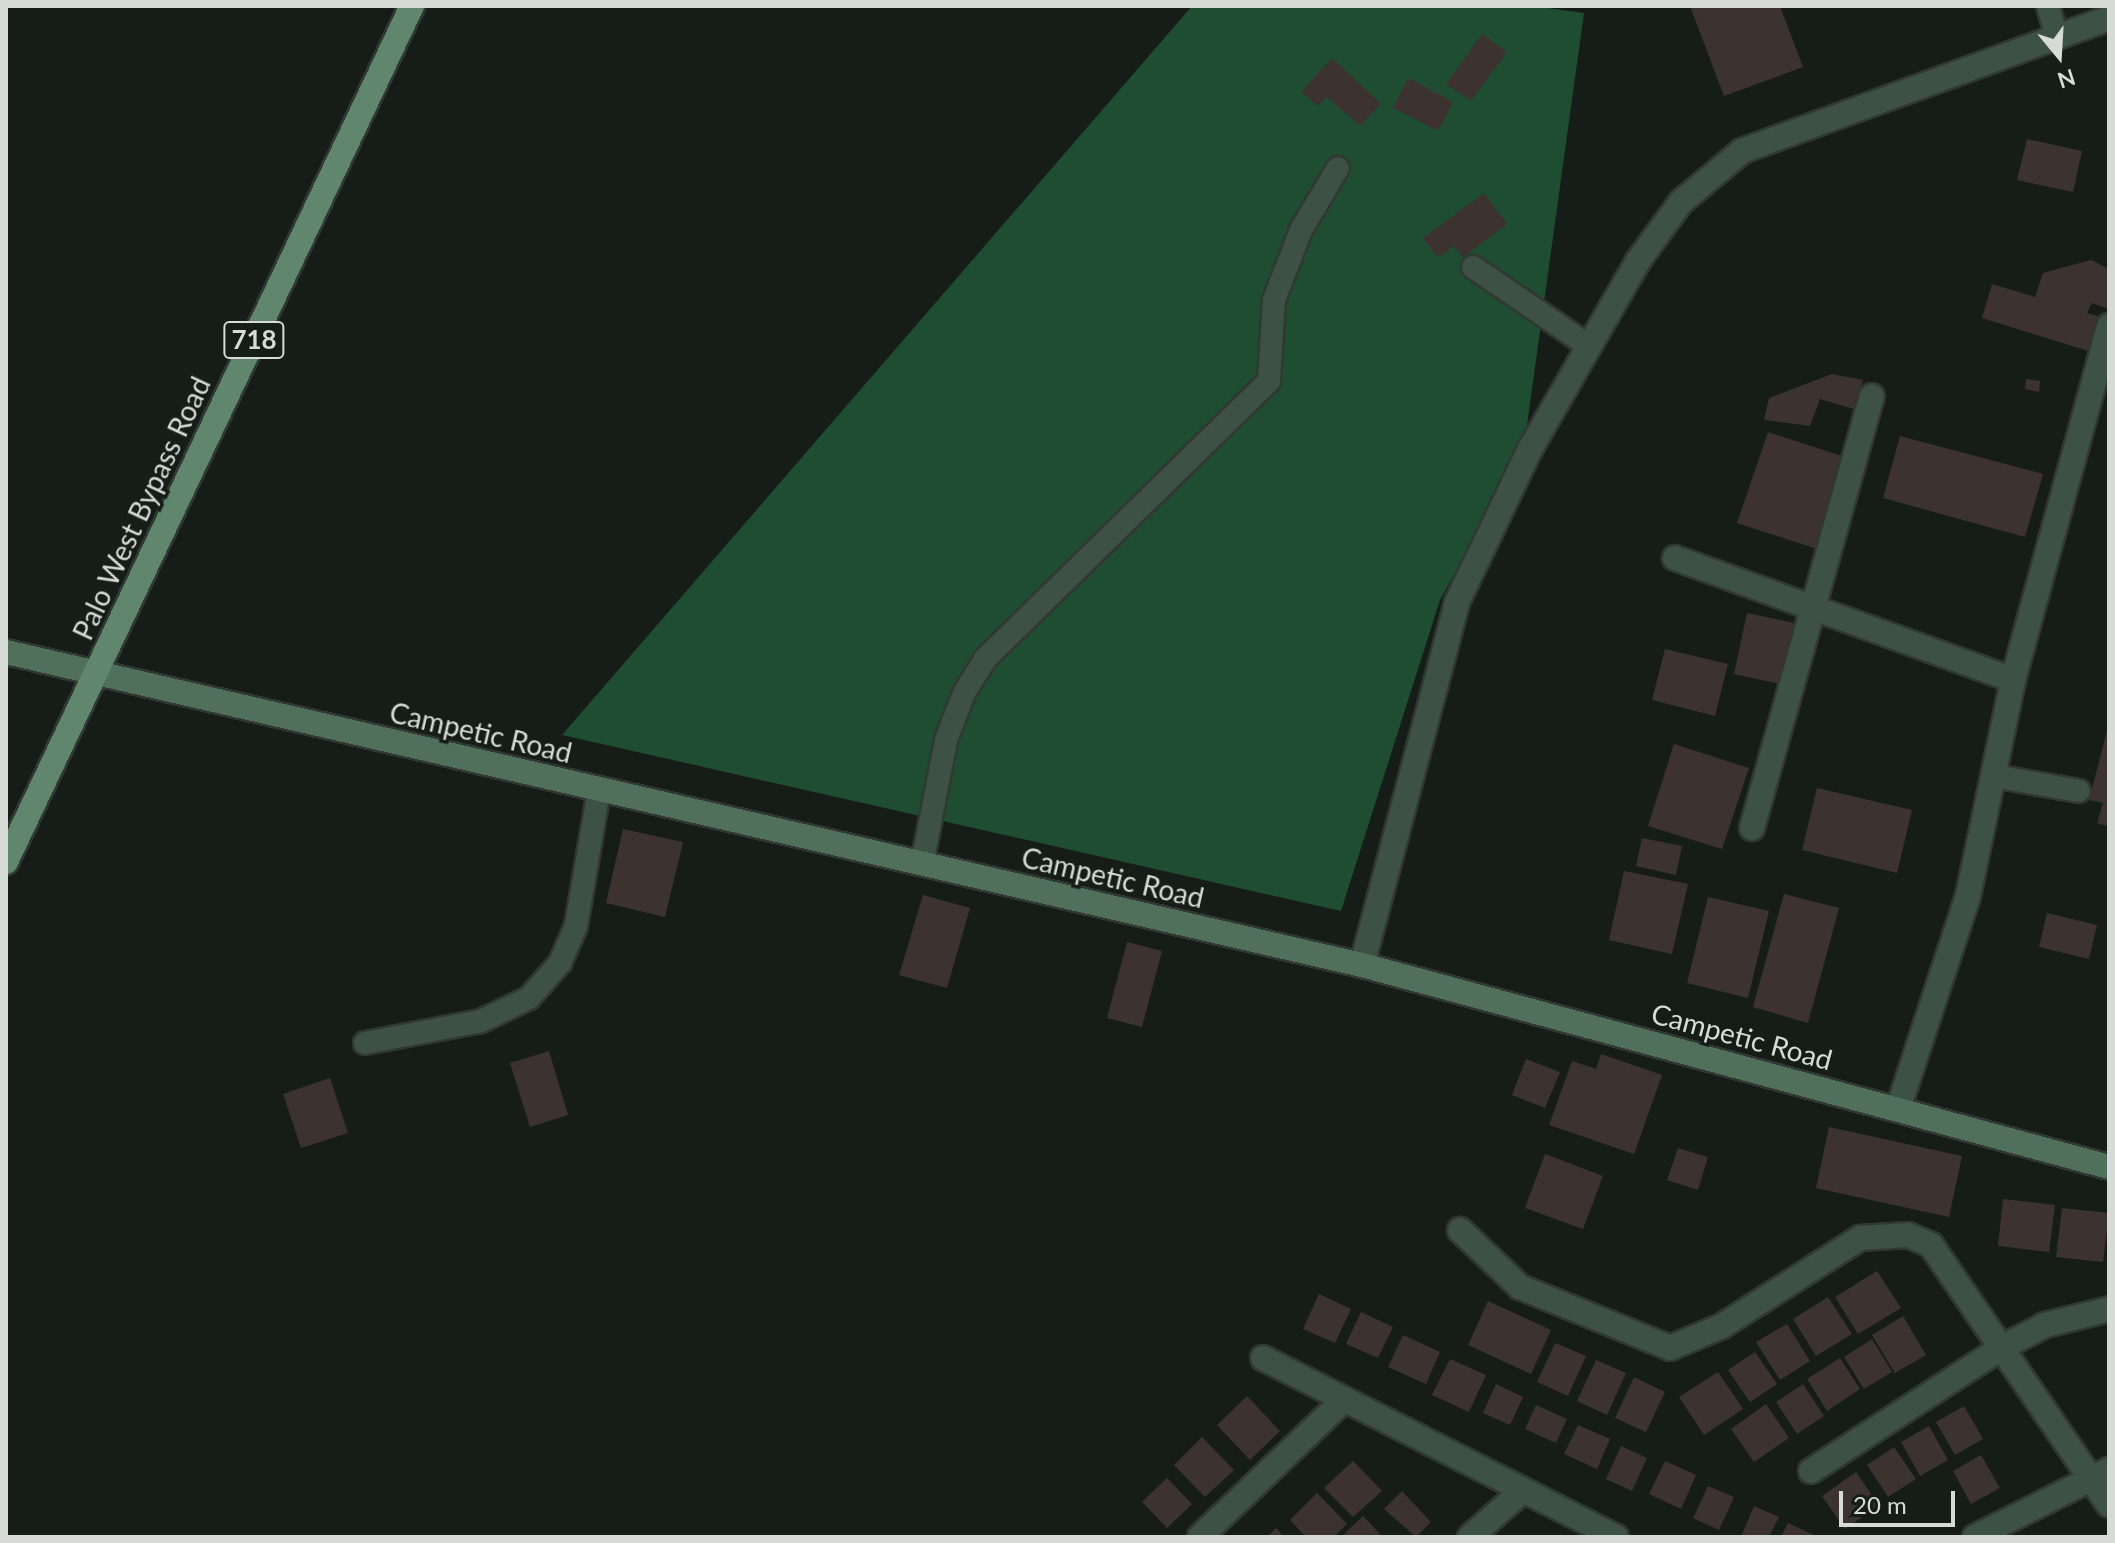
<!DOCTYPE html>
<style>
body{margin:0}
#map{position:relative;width:2115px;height:1543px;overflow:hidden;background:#161d18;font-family:Lato,sans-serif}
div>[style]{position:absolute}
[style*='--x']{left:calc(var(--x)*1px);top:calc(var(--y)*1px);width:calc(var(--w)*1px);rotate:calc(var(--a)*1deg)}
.forest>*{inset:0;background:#1e4d32}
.building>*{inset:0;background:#3c3330}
.roads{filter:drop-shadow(2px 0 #313833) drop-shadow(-2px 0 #313833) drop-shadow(0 2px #313833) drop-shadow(0 -2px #313833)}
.lane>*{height:22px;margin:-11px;padding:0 11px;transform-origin:11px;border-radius:11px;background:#3e5145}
.street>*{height:24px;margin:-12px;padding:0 12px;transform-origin:12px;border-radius:12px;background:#3e5145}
.secondary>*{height:24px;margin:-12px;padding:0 12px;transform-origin:12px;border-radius:12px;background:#51705c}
.primary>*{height:24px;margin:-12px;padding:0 12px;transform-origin:12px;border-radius:12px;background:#60876e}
span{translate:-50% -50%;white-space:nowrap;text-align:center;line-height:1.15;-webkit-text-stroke:7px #161d18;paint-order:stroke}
.shield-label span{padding:2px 6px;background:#161d18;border:2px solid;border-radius:6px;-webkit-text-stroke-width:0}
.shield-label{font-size:26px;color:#d6dbd7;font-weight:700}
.street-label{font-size:28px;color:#d6dbd7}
.frame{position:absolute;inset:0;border:8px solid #d6dbd7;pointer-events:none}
.north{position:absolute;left:2019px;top:16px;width:80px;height:80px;-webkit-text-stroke:6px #161d18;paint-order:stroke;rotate:162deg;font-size:22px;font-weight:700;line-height:32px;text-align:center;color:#d6dbd7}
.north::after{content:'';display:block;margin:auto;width:28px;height:36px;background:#d6dbd7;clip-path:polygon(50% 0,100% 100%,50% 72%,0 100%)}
.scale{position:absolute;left:1839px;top:1491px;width:116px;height:36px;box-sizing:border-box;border:4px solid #d6dbd7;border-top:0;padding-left:10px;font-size:24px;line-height:28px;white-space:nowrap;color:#d6dbd7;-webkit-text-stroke:6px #161d18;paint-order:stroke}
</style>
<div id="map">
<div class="forest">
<div style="clip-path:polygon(1192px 6px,1533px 6px,1584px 13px,1524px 447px,1440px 600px,1341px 911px,562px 735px)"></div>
</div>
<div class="building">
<div style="clip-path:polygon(1690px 6px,1780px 6px,1803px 67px,1724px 96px)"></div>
<div style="clip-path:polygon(1482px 34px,1507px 52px,1471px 101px,1446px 84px)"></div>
<div style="clip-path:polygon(1332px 58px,1381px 104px,1360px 126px,1327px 97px,1318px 106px,1301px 92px)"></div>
<div style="clip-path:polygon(1408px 78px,1453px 102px,1438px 131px,1393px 108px)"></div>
<div style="clip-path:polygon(2027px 139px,2082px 151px,2073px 192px,2017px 180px)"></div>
<div style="clip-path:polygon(1484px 193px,1507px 224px,1463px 257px,1454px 246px,1438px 258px,1423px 238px)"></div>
<div style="clip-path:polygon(2091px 260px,2109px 269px,2109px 309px,2092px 303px,2087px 313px,2098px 316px,2088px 351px,1982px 318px,1992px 284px,2035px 297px,2043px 273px)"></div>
<div style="clip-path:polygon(1832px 374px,1863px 380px,1854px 409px,1820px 399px,1810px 426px,1764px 420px,1769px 398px)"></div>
<div style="clip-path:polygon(2026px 379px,2040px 381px,2039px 392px,2025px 389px)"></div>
<div style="clip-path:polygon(1768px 432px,1848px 458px,1817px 549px,1737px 523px)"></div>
<div style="clip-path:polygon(1900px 436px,2043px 474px,2025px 537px,1883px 498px)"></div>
<div style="clip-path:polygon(1747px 613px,1794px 623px,1780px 684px,1734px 674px)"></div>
<div style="clip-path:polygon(1665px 649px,1728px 664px,1715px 716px,1652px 700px)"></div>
<div style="clip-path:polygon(2109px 723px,2109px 827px,2097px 823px,2103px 803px,2089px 800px)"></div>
<div style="clip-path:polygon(1674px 744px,1749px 768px,1722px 849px,1648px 826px)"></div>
<div style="clip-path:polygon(1817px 788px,1912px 810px,1897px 873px,1802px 850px)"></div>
<div style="clip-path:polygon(623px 829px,683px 842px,665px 917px,606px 903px)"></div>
<div style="clip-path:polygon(1642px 838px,1682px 846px,1676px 875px,1636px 866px)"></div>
<div style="clip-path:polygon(1624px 871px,1688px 884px,1672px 954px,1609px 940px)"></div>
<div style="clip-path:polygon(1784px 894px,1839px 908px,1808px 1023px,1753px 1007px)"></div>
<div style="clip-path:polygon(923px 895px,970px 908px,947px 988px,899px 975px)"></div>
<div style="clip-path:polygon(1708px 897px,1769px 911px,1748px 998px,1687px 983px)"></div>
<div style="clip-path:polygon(2047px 913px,2097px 925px,2089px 959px,2039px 947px)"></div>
<div style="clip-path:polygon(1127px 942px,1162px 951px,1142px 1027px,1107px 1018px)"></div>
<div style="clip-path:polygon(549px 1051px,568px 1115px,530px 1127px,510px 1063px)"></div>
<div style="clip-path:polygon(1601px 1054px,1662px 1075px,1634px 1154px,1549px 1125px,1572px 1061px,1596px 1069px)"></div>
<div style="clip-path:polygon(1526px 1059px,1560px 1072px,1545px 1108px,1512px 1095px)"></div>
<div style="clip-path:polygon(330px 1078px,348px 1133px,301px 1148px,283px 1094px)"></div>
<div style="clip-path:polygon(1829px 1127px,1962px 1156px,1949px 1217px,1816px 1188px)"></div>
<div style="clip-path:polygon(1678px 1148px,1708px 1157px,1698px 1190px,1667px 1180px)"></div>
<div style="clip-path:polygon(1545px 1154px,1603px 1176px,1583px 1229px,1525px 1208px)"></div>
<div style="clip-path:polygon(2003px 1199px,2055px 1205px,2049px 1252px,1998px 1246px)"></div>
<div style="clip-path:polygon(2062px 1208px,2109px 1213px,2103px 1262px,2056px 1257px)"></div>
<div style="clip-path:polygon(1877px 1271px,1901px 1308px,1858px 1334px,1835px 1297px)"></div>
<div style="clip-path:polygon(1319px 1294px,1351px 1309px,1335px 1343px,1303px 1329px)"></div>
<div style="clip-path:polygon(1828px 1297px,1852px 1334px,1816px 1356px,1793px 1319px)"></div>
<div style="clip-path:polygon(1488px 1301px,1551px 1330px,1531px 1374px,1468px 1345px)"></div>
<div style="clip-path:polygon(1361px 1312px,1393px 1327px,1378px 1358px,1346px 1344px)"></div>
<div style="clip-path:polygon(1903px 1316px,1926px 1355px,1895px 1373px,1872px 1335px)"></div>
<div style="clip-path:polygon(1787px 1324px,1810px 1361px,1780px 1380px,1756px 1342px)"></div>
<div style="clip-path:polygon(1403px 1335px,1440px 1352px,1426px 1384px,1388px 1367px)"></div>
<div style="clip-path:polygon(1872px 1339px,1892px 1372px,1864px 1389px,1844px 1357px)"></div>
<div style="clip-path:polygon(1555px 1343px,1586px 1356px,1568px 1396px,1537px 1382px)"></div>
<div style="clip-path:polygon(1755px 1352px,1777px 1384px,1750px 1402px,1728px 1370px)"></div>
<div style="clip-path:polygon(1840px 1358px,1860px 1389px,1827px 1411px,1807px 1379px)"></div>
<div style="clip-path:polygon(1450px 1359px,1486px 1375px,1469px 1412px,1432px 1395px)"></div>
<div style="clip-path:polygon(1596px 1360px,1626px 1373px,1607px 1415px,1577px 1401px)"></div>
<div style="clip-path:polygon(1718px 1372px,1743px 1409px,1704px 1435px,1679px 1397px)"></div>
<div style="clip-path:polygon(1634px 1377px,1665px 1392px,1646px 1432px,1615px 1418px)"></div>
<div style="clip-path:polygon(1496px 1384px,1523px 1397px,1510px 1425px,1483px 1413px)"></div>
<div style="clip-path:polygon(1803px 1384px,1824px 1416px,1797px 1434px,1776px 1402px)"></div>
<div style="clip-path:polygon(1247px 1396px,1280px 1431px,1250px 1460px,1217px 1425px)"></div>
<div style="clip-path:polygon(1766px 1404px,1789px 1438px,1754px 1462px,1731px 1429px)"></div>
<div style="clip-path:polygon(1536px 1405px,1567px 1419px,1556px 1443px,1525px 1429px)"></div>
<div style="clip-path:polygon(1964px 1406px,1983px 1439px,1955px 1455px,1936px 1422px)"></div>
<div style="clip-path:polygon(1578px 1425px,1610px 1439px,1597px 1469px,1564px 1454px)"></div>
<div style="clip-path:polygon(1929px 1426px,1948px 1460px,1920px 1476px,1901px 1442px)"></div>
<div style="clip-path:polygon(1202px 1437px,1234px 1470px,1205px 1497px,1174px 1465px)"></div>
<div style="clip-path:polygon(1621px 1446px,1647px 1458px,1632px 1491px,1606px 1479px)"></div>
<div style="clip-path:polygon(1894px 1447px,1916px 1479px,1888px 1497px,1867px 1465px)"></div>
<div style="clip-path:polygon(1981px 1455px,2000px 1488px,1971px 1504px,1953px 1471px)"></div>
<div style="clip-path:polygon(1353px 1461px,1382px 1491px,1353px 1517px,1324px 1488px)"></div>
<div style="clip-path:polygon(1665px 1461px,1696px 1475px,1681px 1509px,1649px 1494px)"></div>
<div style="clip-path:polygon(1856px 1472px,1879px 1505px,1845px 1529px,1822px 1496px)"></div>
<div style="clip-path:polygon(1167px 1478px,1192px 1504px,1167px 1528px,1142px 1502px)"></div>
<div style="clip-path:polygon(1708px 1486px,1734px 1497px,1719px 1530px,1693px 1518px)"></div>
<div style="clip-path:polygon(1402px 1491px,1431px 1522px,1416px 1537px,1384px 1509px)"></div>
<div style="clip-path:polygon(1317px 1493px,1347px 1524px,1334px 1537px,1306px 1537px,1290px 1520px)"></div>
<div style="clip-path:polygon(1754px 1506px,1779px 1517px,1769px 1537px,1741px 1537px)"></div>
<div style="clip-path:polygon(1363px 1516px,1383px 1537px,1341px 1537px)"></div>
<div style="clip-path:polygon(1788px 1523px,1818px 1537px,1781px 1537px)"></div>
<div style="clip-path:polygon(1276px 1528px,1284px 1537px,1267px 1537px)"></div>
</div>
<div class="roads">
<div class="lane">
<div style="--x:2048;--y:6;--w:32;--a:74"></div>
<div style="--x:1473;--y:267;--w:140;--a:34.3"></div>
<div style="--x:1994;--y:776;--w:86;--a:10"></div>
<div style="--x:922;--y:864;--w:126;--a:-79"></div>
<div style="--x:946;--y:740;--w:50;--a:-69"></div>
<div style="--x:964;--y:693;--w:40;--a:-58"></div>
<div style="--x:985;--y:659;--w:397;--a:-44.4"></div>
<div style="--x:1269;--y:381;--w:81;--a:-86.5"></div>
<div style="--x:1274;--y:300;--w:75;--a:-68.9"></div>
<div style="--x:1301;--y:230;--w:72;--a:-59.2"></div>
<div style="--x:365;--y:1043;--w:118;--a:-10.7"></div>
<div style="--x:481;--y:1021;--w:53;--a:-25.6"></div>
<div style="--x:529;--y:998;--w:47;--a:-48.5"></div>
<div style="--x:560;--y:963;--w:40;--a:-66.6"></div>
<div style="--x:576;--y:926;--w:138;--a:-80.4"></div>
</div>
<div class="street">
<div style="--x:1675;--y:558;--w:359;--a:19.8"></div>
<div style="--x:1752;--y:828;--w:448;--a:-74.5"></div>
<div style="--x:1362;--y:965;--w:375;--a:-75.3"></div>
<div style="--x:1457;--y:602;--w:170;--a:-64.5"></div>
<div style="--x:1530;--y:449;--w:217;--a:-60.1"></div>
<div style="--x:1638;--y:261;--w:73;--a:-53.9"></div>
<div style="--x:1681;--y:202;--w:80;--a:-39.9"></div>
<div style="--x:1742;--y:151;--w:390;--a:-19.9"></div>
<div style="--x:1898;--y:1109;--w:224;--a:-71.8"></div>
<div style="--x:1968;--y:896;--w:221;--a:-78.2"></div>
<div style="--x:2013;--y:680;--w:367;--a:-74.8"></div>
<div style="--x:1460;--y:1230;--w:83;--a:43.5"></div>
<div style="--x:1520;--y:1287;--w:162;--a:22.1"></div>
<div style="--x:1670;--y:1348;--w:56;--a:-22.9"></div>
<div style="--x:1722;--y:1326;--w:164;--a:-32.5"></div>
<div style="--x:1860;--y:1238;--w:48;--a:-3.6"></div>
<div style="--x:1908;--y:1235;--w:25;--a:23"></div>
<div style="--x:1931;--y:1245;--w:315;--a:55.6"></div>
<div style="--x:1263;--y:1358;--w:396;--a:26.9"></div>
<div style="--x:1811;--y:1471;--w:226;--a:-32.9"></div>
<div style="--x:2001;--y:1348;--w:50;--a:-27.6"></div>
<div style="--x:2045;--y:1325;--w:66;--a:-14"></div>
<div style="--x:1200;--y:1537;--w:197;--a:-43.6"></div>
<div style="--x:1470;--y:1537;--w:67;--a:-41.3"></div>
<div style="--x:1975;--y:1537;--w:150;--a:-26.6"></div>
</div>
<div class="secondary">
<div style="--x:6;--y:652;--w:1392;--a:13"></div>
<div style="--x:1362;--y:965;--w:774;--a:15.13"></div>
</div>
<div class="primary">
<div style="--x:6;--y:862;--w:947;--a:-64.63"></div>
</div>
</div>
<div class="shield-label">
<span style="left:254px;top:340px">718</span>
</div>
<div class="street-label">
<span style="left:141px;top:508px;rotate:-65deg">Palo West Bypass Road</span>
<span style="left:481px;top:732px;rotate:13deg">Campetic Road</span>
<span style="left:1113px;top:877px;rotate:13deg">Campetic Road</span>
<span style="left:1742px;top:1036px;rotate:15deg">Campetic Road</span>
</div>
<div class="frame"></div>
<div class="north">N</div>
<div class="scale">20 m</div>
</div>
